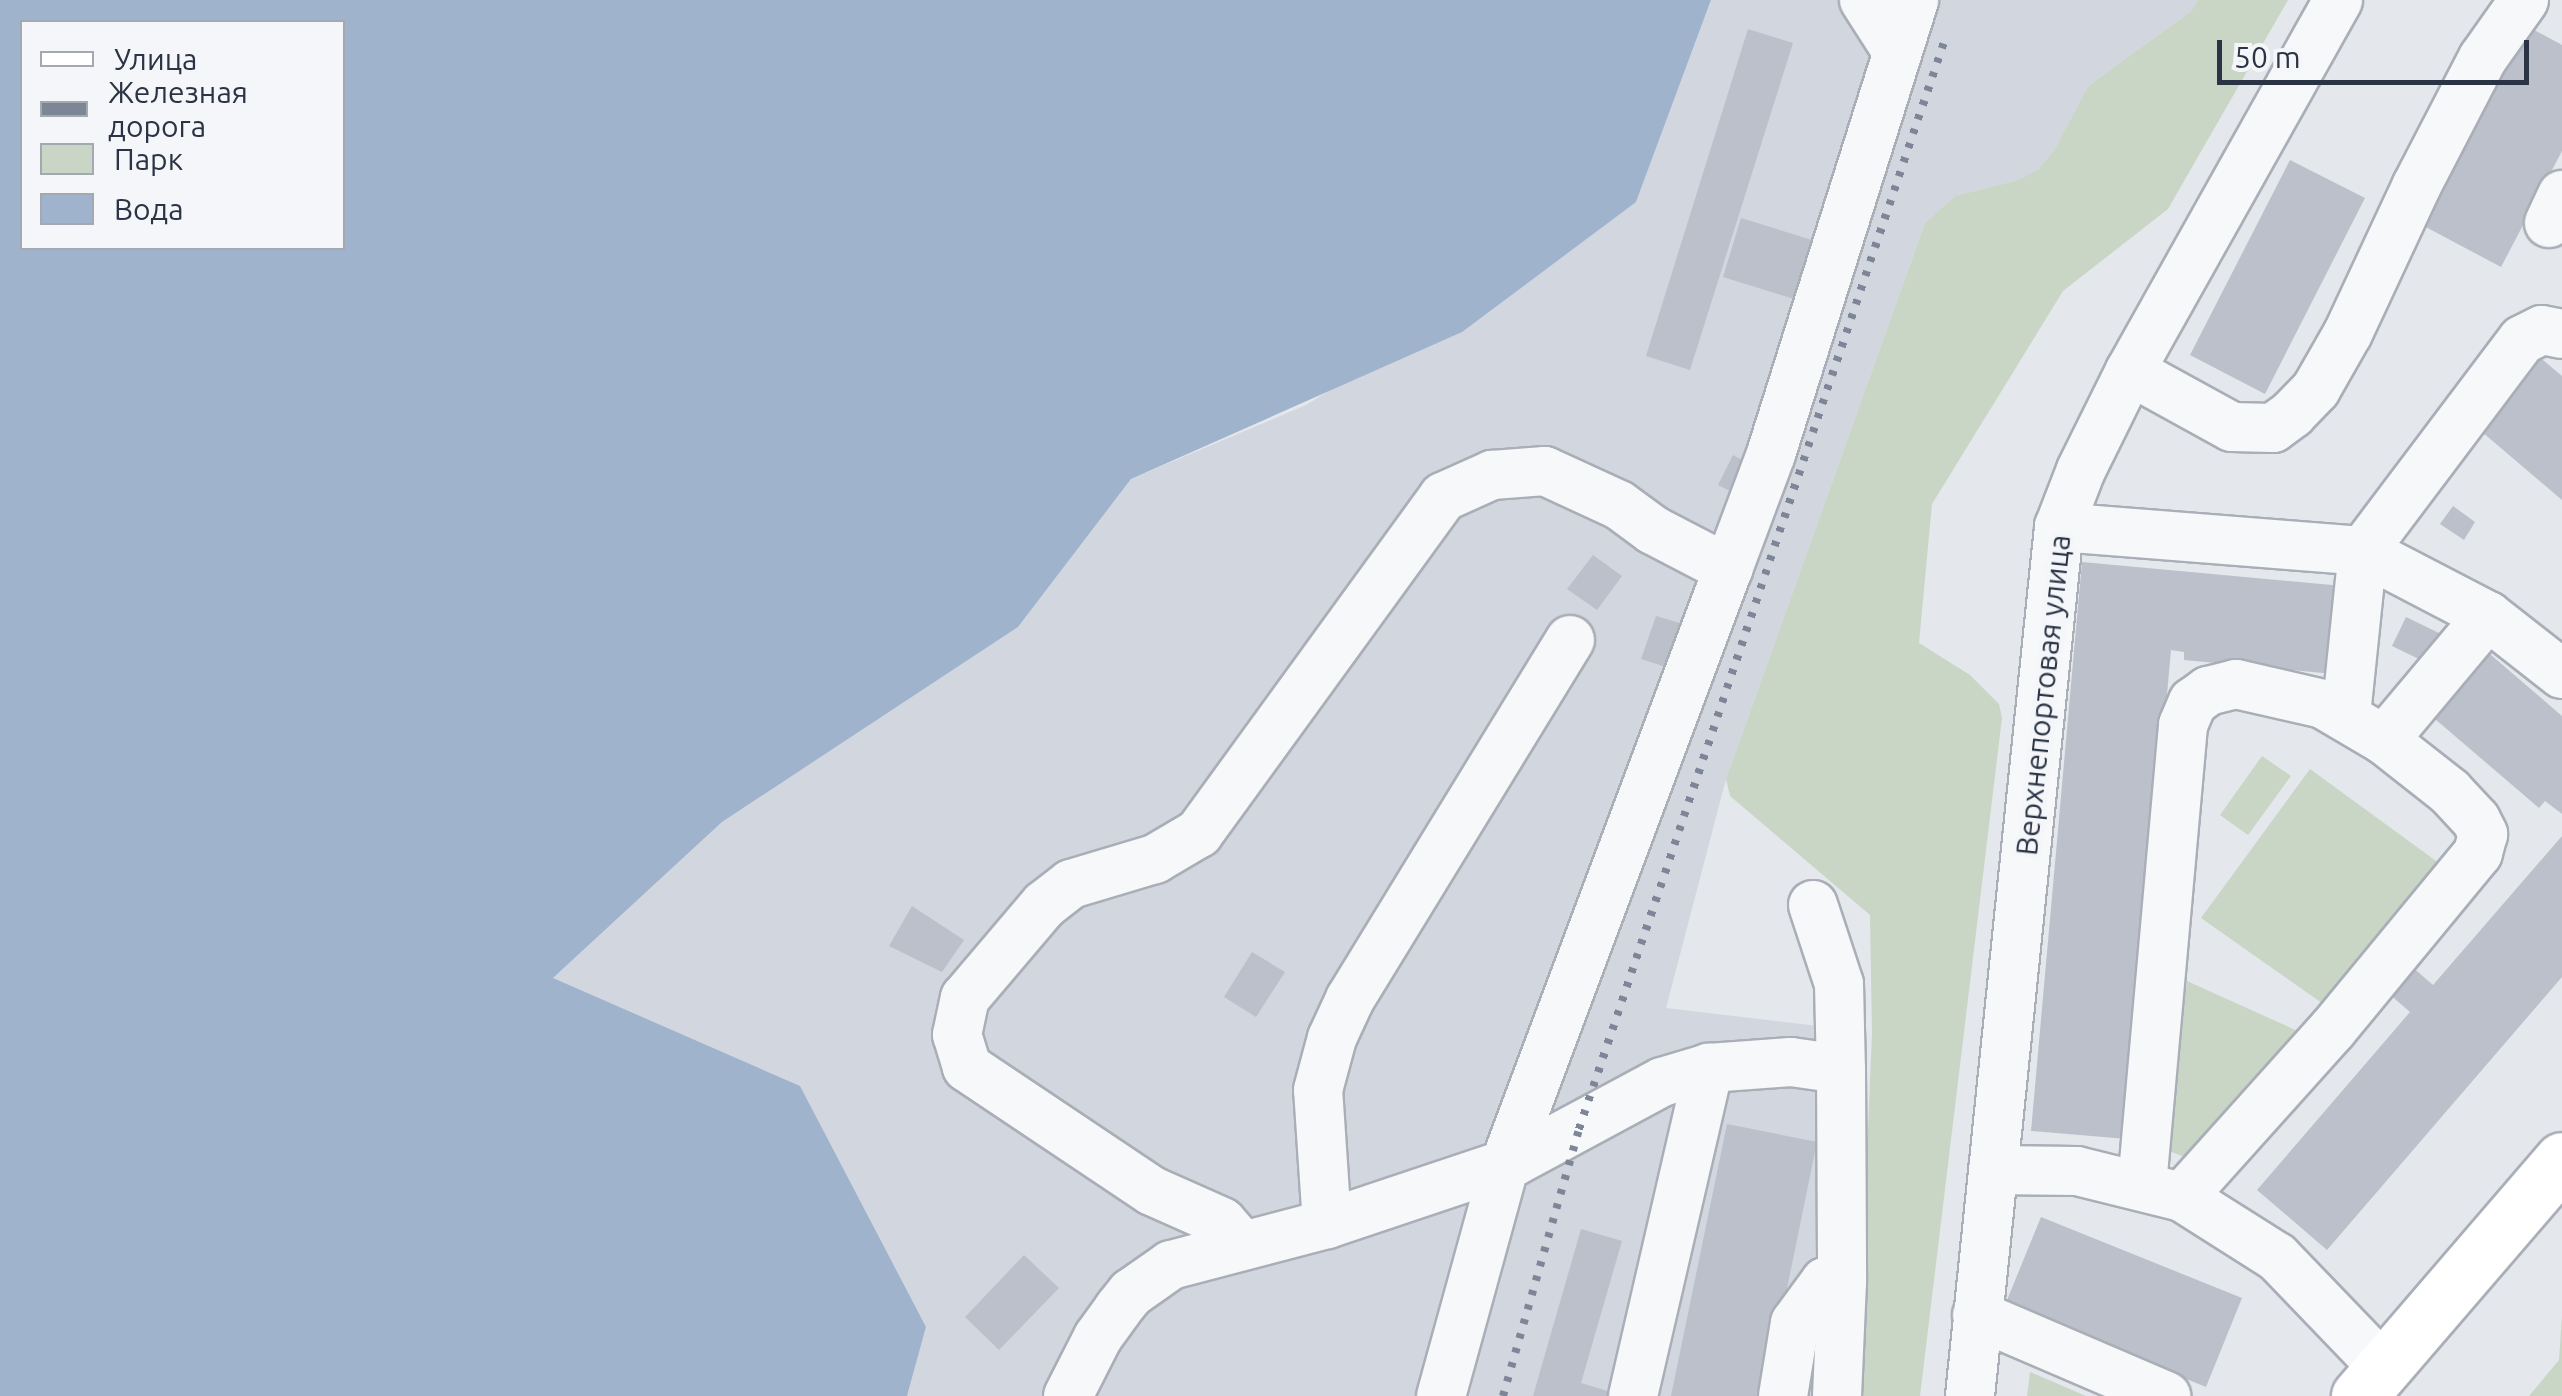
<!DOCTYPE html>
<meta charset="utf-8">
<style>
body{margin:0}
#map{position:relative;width:2562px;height:1396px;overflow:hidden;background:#e4e7ec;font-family:Ubuntu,sans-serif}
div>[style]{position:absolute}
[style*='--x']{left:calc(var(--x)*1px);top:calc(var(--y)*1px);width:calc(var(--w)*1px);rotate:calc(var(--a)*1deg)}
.built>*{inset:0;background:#d2d6de}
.green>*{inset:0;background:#c9d6c5}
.water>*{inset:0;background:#9fb4cc}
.building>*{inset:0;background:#bbc0ca}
.roads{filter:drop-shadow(2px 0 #a9aeb7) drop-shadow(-2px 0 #a9aeb7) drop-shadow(0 2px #a9aeb7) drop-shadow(0 -2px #a9aeb7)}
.minor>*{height:48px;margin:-24px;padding:0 24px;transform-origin:24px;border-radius:24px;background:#f7f8fa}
.major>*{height:55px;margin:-27.5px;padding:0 27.5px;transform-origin:27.5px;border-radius:27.5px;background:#fff}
.rail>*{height:8px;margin-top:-4px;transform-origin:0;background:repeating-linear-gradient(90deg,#7d8696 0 5px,transparent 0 15px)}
span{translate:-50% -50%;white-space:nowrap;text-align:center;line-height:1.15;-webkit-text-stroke:10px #f4f6f9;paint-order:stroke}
.street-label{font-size:30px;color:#2b3445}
.legend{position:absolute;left:20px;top:20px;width:325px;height:230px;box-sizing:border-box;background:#f4f6f9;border:2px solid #a4a8b1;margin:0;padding:12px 18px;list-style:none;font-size:30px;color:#2b3445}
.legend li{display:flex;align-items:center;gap:20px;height:50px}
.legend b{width:50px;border:2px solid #a4a8b1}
.scale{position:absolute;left:2217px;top:40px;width:312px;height:45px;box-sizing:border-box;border:5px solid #2b3445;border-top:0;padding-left:12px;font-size:30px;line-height:35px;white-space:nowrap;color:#2b3445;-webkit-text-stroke:8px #f4f6f9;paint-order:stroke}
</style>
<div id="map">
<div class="built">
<div style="clip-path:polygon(1711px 0,2198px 0,2190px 12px,2088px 86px,2056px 147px,2039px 169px,2018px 180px,1957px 196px,1925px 223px,1726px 779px,1666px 1008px,1818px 1026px,1828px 1396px,907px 1396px,926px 1327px,552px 979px,722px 822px,1018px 627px,1131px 479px,1306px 405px,1636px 202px)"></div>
</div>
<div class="green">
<div style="clip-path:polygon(2198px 0,2288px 0,2168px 209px,2063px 291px,1932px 504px,1919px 643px,1970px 675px,1999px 704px,2002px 718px,1920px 1396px,1857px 1396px,1872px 1033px,1870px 915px,1730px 796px,1726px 779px,1925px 223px,1956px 196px,2018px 180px,2039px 169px,2056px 147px,2088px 86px,2190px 12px)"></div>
<div style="clip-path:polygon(2262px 756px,2291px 776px,2248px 835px,2220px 815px)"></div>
<div style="clip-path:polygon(2310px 769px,2443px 866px,2329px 1008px,2201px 918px)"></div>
<div style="clip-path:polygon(2187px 981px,2300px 1032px,2195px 1161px,2164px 1149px)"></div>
<div style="clip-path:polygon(2562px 1315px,2562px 1396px,2529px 1396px,2559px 1360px)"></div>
<div style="clip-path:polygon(2030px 1372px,2086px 1396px,2027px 1396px)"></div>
</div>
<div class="water">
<div style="clip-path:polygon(evenodd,0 0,1711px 0,1636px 202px,1462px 332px,1131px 479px,1018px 627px,722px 822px,553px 978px,800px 1086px,926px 1327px,907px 1396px,0 1396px,0 0,22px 22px,342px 22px,342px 248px,22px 248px,22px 22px)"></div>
</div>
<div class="building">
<div style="clip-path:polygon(2527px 26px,2562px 45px,2562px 151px,2501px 267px,2422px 225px)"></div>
<div style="clip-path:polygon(1748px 29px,1793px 43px,1690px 370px,1646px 356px)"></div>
<div style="clip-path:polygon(2290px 160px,2365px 198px,2265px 394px,2190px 355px)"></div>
<div style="clip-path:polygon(1741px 218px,1815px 241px,1797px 300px,1723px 277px)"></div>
<div style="clip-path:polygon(2530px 349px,2562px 376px,2562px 500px,2468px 420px)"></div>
<div style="clip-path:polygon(1733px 455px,1753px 466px,1738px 495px,1718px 485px)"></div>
<div style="clip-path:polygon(2453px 506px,2475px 522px,2464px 540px,2440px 524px)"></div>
<div style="clip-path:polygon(1593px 555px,1622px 576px,1597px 610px,1567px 589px)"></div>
<div style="clip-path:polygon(2082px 562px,2343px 586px,2334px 674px,2184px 660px,2184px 652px,2171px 650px,2127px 1139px,2031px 1131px)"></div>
<div style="clip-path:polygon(1656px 616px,1687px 625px,1672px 669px,1641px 659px)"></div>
<div style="clip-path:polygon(2406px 617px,2439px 633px,2425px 662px,2392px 646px)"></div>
<div style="clip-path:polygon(2484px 649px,2562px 716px,2562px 814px,2545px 801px,2539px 808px,2428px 713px)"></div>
<div style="clip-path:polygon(2562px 836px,2562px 977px,2327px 1250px,2257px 1190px,2410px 1012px,2387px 992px,2410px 965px,2433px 985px)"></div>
<div style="clip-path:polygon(912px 906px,964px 940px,942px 972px,889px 946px)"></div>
<div style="clip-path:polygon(1252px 952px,1285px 972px,1256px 1017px,1224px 997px)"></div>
<div style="clip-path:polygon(1727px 1124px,1817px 1142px,1765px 1396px,1671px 1396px)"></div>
<div style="clip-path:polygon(2041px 1217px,2242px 1298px,2206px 1387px,2005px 1305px)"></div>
<div style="clip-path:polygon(1581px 1229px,1622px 1241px,1581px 1383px,1624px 1396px,1533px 1396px)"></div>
<div style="clip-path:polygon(1024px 1255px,1059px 1288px,999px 1350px,965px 1317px)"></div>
</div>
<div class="roads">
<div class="minor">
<div style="--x:1864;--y:0;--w:59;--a:57.4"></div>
<div style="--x:2549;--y:223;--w:31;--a:-65"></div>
<div style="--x:2130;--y:371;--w:116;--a:28.8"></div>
<div style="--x:2232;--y:427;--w:41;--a:1.4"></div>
<div style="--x:2273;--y:428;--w:24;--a:-36"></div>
<div style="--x:2292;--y:414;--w:35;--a:-46"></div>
<div style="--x:2316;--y:389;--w:64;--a:-60.3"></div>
<div style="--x:2348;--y:333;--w:161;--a:-65"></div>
<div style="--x:2416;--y:187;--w:145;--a:-62.6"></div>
<div style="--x:2483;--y:58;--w:71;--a:-54.7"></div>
<div style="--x:2059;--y:527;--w:305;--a:4.5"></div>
<div style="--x:2363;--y:551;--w:141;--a:27.5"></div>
<div style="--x:2488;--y:616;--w:94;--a:38.1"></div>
<div style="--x:1728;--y:569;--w:123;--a:-69.5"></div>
<div style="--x:1771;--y:454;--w:476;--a:-72.5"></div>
<div style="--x:2346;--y:715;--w:165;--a:-84.1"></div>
<div style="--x:2363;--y:551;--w:264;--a:-53"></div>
<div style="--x:2522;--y:340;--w:22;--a:-27"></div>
<div style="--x:2542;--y:330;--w:20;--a:11"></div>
<div style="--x:2384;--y:740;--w:162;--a:-50"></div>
<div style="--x:1813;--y:905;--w:83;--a:71.8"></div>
<div style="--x:1839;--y:984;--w:85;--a:88.7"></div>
<div style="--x:1993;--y:1170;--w:84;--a:0.7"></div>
<div style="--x:2077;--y:1171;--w:108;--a:13.9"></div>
<div style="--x:2182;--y:1197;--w:112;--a:32.3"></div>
<div style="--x:2277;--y:1257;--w:154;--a:46.1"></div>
<div style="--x:2142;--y:1185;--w:462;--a:-84.9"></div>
<div style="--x:2183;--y:725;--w:25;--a:-67"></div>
<div style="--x:2193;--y:702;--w:19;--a:-36"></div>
<div style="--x:2208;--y:691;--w:29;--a:-14"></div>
<div style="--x:2236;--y:684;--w:89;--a:12.9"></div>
<div style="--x:2323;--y:704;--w:71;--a:30.5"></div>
<div style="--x:2384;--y:740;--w:84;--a:38.2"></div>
<div style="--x:2450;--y:792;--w:38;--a:47"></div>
<div style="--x:2476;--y:820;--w:16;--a:63"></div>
<div style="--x:2483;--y:834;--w:20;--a:105"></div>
<div style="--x:2478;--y:853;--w:229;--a:129.5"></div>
<div style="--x:2332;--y:1030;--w:224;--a:131.9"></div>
<div style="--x:1327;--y:1224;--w:134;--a:-93.8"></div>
<div style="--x:1318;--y:1090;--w:54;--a:-74.9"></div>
<div style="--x:1332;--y:1038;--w:43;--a:-65.2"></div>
<div style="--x:1350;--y:999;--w:421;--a:-58.5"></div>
<div style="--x:1241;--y:1244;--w:29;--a:-131"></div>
<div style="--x:1222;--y:1222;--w:77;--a:-156.1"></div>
<div style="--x:1152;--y:1191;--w:223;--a:-146.2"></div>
<div style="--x:967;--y:1067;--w:34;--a:-107"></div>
<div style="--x:957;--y:1035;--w:38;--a:-78"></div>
<div style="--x:965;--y:998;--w:122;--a:-49.7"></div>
<div style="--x:1044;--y:905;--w:34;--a:-38"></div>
<div style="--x:1071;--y:884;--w:88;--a:-16.6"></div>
<div style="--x:1155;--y:859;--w:51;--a:-30.6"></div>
<div style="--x:1199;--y:833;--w:415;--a:-54"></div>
<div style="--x:1443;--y:497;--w:54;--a:-24.2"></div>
<div style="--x:1492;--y:475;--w:53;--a:-4.3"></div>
<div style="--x:1545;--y:471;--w:81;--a:24.7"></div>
<div style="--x:1619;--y:505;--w:42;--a:36.3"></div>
<div style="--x:1653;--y:530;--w:85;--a:27.5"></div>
<div style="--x:1728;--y:569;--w:635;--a:110.55"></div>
<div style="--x:1505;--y:1164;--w:241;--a:105.4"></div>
<div style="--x:1977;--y:1315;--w:206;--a:23.2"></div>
<div style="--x:1068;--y:1396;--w:66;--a:-63"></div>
<div style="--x:1098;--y:1337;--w:34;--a:-54"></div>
<div style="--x:1118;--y:1309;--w:21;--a:-51"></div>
<div style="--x:1131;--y:1293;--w:49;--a:-35"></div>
<div style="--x:1171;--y:1265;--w:161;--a:-14.7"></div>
<div style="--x:1327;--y:1224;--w:198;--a:-18.5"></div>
<div style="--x:1515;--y:1161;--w:167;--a:-28.3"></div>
<div style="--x:1662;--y:1082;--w:49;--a:-16.6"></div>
<div style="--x:1709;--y:1068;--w:82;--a:-4.2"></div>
<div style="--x:1791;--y:1062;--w:50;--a:8"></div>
<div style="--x:1841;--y:1069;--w:213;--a:89.7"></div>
<div style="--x:1842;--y:1282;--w:114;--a:92.5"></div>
<div style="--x:1633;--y:1396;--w:337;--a:-77"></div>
<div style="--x:1783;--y:1396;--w:74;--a:-80.7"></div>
<div style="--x:1795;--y:1323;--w:51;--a:-53.8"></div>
<div style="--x:1825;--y:1282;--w:17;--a:0"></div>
<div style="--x:1970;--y:1396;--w:874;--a:-84.15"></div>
<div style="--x:2059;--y:527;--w:61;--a:-68.9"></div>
<div style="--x:2081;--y:470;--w:110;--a:-63.7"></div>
<div style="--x:2130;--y:371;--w:425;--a:-60.7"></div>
</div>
<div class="major">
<div style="--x:2359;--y:1396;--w:311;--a:-49.3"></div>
</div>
</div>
<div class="rail">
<div style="--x:1503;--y:1396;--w:278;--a:-74.1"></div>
<div style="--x:1579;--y:1129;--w:1150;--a:-71.44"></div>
</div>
<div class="street-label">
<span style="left:2043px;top:695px;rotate:-84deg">Верхнепортовая улица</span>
</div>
<ul class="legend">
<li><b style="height:12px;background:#fff"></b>Улица</li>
<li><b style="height:12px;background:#7d8696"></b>Железная дорога</li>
<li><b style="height:28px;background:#c9d6c5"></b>Парк</li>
<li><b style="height:28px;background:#9fb4cc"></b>Вода</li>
</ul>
<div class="scale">50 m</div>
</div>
